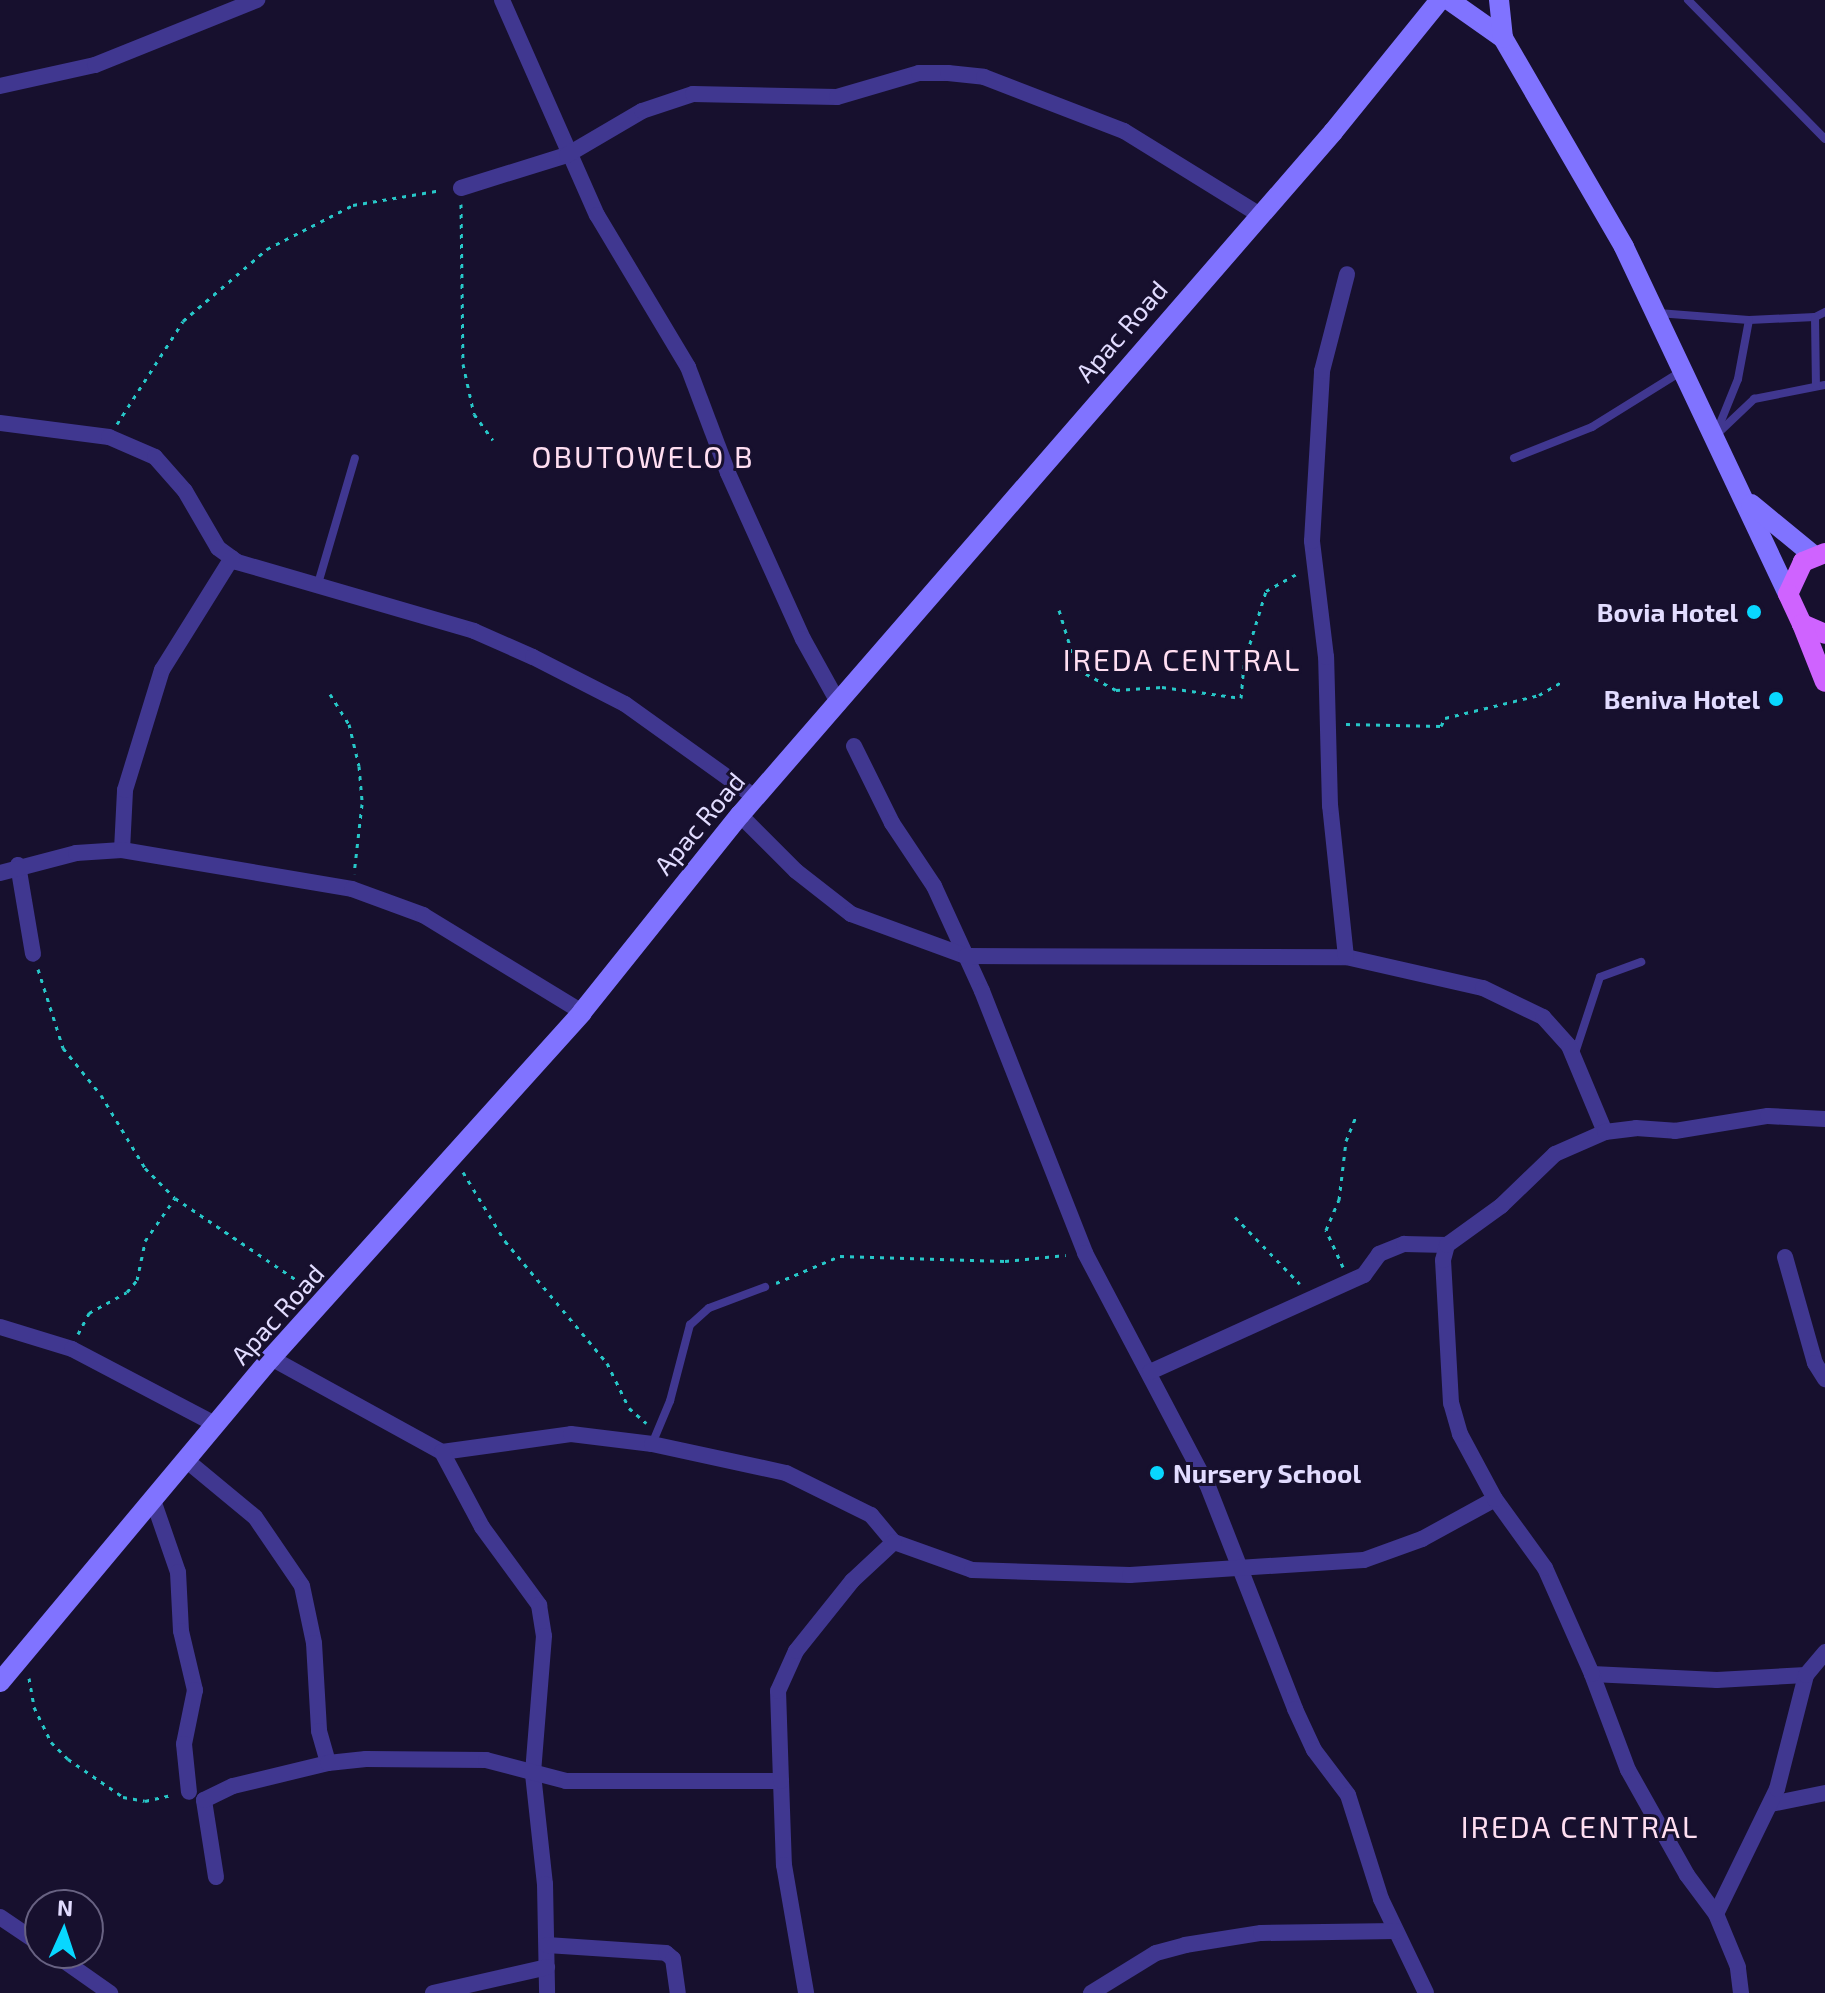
<!DOCTYPE html>
<style>
body{margin:0}
#map{position:relative;width:1825px;height:1993px;overflow:hidden;background:#17102e;font-family:"Exo 2",sans-serif}
div>[style]{position:absolute}
[style*='--x']{left:calc(var(--x)*1px);top:calc(var(--y)*1px);width:calc(var(--w)*1px);rotate:calc(var(--a)*1deg)}
.path>*{height:3px;margin-top:-1.5px;transform-origin:0;background:repeating-linear-gradient(90deg,#27c7c8 0 4px,transparent 0 10px)}
.lane>*{height:8px;margin:-4px;padding:0 4px;transform-origin:4px;border-radius:4px;background:#403790}
.street>*{height:16px;margin:-8px;padding:0 8px;transform-origin:8px;border-radius:8px;background:#403790}
.secondary>*{height:20px;margin:-10px;padding:0 10px;transform-origin:10px;border-radius:10px;background:#8073ff}
.primary>*{height:20px;margin:-10px;padding:0 10px;transform-origin:10px;border-radius:10px;background:#cf63ff}
.dots>*{width:22px;height:22px;translate:-50% -50%;box-sizing:border-box;border:4px solid #17102e;border-radius:50%}
span{translate:-50% -50%;white-space:nowrap;text-align:center;line-height:1.15;-webkit-text-stroke:6px #17102e;paint-order:stroke}
.street-label{font-size:26px;color:#e2dcff}
.poi-label{font-size:26px;color:#e2dcff;font-weight:700}
.right{translate:-100% -50%;text-align:right}
.left{translate:0 -50%;text-align:left}
.quarter-label{font-size:30px;color:#ffdef1;letter-spacing:2px}
.north{position:absolute;left:24px;top:1889px;width:80px;height:80px;box-sizing:border-box;background:#17102e;border:2px solid #686282;border-radius:50%;rotate:3deg;font-size:22px;font-weight:700;line-height:32px;text-align:center;color:#e2dcff}
.north::after{content:'';display:block;margin:auto;width:28px;height:36px;background:#08d7ff;clip-path:polygon(50% 0,100% 100%,50% 72%,0 100%)}
</style>
<div id="map">
<div class="path">
<div style="--x:461;--y:204;--w:160;--a:89.3"></div>
<div style="--x:463;--y:364;--w:51;--a:77.6"></div>
<div style="--x:474;--y:414;--w:32;--a:54"></div>
<div style="--x:117;--y:424;--w:122;--a:-57.3"></div>
<div style="--x:183;--y:321;--w:111;--a:-40.6"></div>
<div style="--x:267;--y:249;--w:97;--a:-27.1"></div>
<div style="--x:353;--y:205;--w:90;--a:-9.6"></div>
<div style="--x:1059;--y:610;--w:62;--a:73"></div>
<div style="--x:1077;--y:669;--w:44;--a:28.3"></div>
<div style="--x:1116;--y:690;--w:46;--a:-3.7"></div>
<div style="--x:1162;--y:687;--w:80;--a:7.9"></div>
<div style="--x:1241;--y:698;--w:35;--a:-85"></div>
<div style="--x:1244;--y:663;--w:75;--a:-73"></div>
<div style="--x:1266;--y:591;--w:37;--a:-29"></div>
<div style="--x:330;--y:694;--w:36;--a:58"></div>
<div style="--x:349;--y:724;--w:43;--a:76.6"></div>
<div style="--x:359;--y:766;--w:38;--a:85"></div>
<div style="--x:362;--y:804;--w:70;--a:96.5"></div>
<div style="--x:1346;--y:724;--w:95;--a:1.2"></div>
<div style="--x:1441;--y:726;--w:9;--a:-63"></div>
<div style="--x:1445;--y:718;--w:97;--a:-13.7"></div>
<div style="--x:1539;--y:695;--w:28;--a:-30"></div>
<div style="--x:38;--y:969;--w:83;--a:72.4"></div>
<div style="--x:63;--y:1048;--w:60;--a:51"></div>
<div style="--x:101;--y:1095;--w:85;--a:58.9"></div>
<div style="--x:145;--y:1168;--w:42;--a:45"></div>
<div style="--x:175;--y:1198;--w:159;--a:34"></div>
<div style="--x:463;--y:1172;--w:81;--a:58.7"></div>
<div style="--x:505;--y:1241;--w:159;--a:50.1"></div>
<div style="--x:607;--y:1363;--w:50;--a:63.9"></div>
<div style="--x:629;--y:1408;--w:23;--a:41"></div>
<div style="--x:1235;--y:1217;--w:93;--a:45.9"></div>
<div style="--x:1343;--y:1267;--w:41;--a:-114.7"></div>
<div style="--x:1326;--y:1230;--w:33;--a:-67"></div>
<div style="--x:1339;--y:1200;--w:59;--a:-83.2"></div>
<div style="--x:1346;--y:1141;--w:27;--a:-68"></div>
<div style="--x:776;--y:1283;--w:69;--a:-22.9"></div>
<div style="--x:840;--y:1256;--w:165;--a:1.7"></div>
<div style="--x:1005;--y:1261;--w:61;--a:-5.6"></div>
<div style="--x:78;--y:1334;--w:24;--a:-62"></div>
<div style="--x:89;--y:1313;--w:43;--a:-28.9"></div>
<div style="--x:127;--y:1292;--w:16;--a:-50"></div>
<div style="--x:137;--y:1280;--w:40;--a:-78"></div>
<div style="--x:145;--y:1241;--w:52;--a:-55.1"></div>
<div style="--x:29;--y:1678;--w:29;--a:80"></div>
<div style="--x:34;--y:1707;--w:39;--a:64"></div>
<div style="--x:51;--y:1742;--w:24;--a:45"></div>
<div style="--x:68;--y:1759;--w:67;--a:34.6"></div>
<div style="--x:123;--y:1797;--w:22;--a:10"></div>
<div style="--x:145;--y:1801;--w:27;--a:-13"></div>
</div>
<div class="lane">
<div style="--x:1688;--y:0;--w:195;--a:45.4"></div>
<div style="--x:1825;--y:312;--w:11;--a:153"></div>
<div style="--x:1815;--y:317;--w:66;--a:177.4"></div>
<div style="--x:1749;--y:320;--w:60;--a:100.6"></div>
<div style="--x:1738;--y:379;--w:61;--a:112"></div>
<div style="--x:1715;--y:436;--w:54;--a:-43.5"></div>
<div style="--x:1754;--y:399;--w:72;--a:-11.2"></div>
<div style="--x:1658;--y:313;--w:91;--a:4.4"></div>
<div style="--x:1815;--y:317;--w:69;--a:89.2"></div>
<div style="--x:1514;--y:458;--w:84;--a:-21.7"></div>
<div style="--x:1592;--y:427;--w:106;--a:-31.9"></div>
<div style="--x:317;--y:587;--w:134;--a:-73.6"></div>
<div style="--x:1575;--y:1053;--w:80;--a:-71.8"></div>
<div style="--x:1600;--y:977;--w:44;--a:-20.1"></div>
<div style="--x:652;--y:1444;--w:47;--a:-67.3"></div>
<div style="--x:670;--y:1401;--w:79;--a:-75.3"></div>
<div style="--x:690;--y:1325;--w:25;--a:-42"></div>
<div style="--x:709;--y:1308;--w:60;--a:-20.6"></div>
</div>
<div class="street">
<div style="--x:502;--y:0;--w:235;--a:66.2"></div>
<div style="--x:597;--y:215;--w:177;--a:59.1"></div>
<div style="--x:688;--y:367;--w:113;--a:69.3"></div>
<div style="--x:728;--y:473;--w:182;--a:65.7"></div>
<div style="--x:803;--y:639;--w:74;--a:61"></div>
<div style="--x:0;--y:86;--w:97;--a:-12.5"></div>
<div style="--x:95;--y:65;--w:175;--a:-21.9"></div>
<div style="--x:461;--y:188;--w:111;--a:-17.3"></div>
<div style="--x:567;--y:155;--w:87;--a:-30.4"></div>
<div style="--x:642;--y:111;--w:54;--a:-18.4"></div>
<div style="--x:693;--y:94;--w:144;--a:1.2"></div>
<div style="--x:837;--y:97;--w:85;--a:-16.3"></div>
<div style="--x:919;--y:73;--w:29;--a:0"></div>
<div style="--x:948;--y:73;--w:36;--a:6"></div>
<div style="--x:984;--y:77;--w:150;--a:21.1"></div>
<div style="--x:1124;--y:131;--w:160;--a:31.7"></div>
<div style="--x:0;--y:423;--w:110;--a:7.3"></div>
<div style="--x:109;--y:437;--w:50;--a:23.5"></div>
<div style="--x:155;--y:457;--w:45;--a:48.6"></div>
<div style="--x:185;--y:491;--w:66;--a:59.9"></div>
<div style="--x:218;--y:548;--w:24;--a:36"></div>
<div style="--x:237;--y:562;--w:247;--a:16.2"></div>
<div style="--x:474;--y:631;--w:64;--a:23.8"></div>
<div style="--x:533;--y:657;--w:103;--a:27.1"></div>
<div style="--x:625;--y:704;--w:160;--a:35.6"></div>
<div style="--x:854;--y:746;--w:86;--a:63.7"></div>
<div style="--x:892;--y:823;--w:76;--a:56.3"></div>
<div style="--x:934;--y:886;--w:115;--a:65.4"></div>
<div style="--x:982;--y:991;--w:282;--a:68.5"></div>
<div style="--x:1085;--y:1253;--w:261;--a:62.2"></div>
<div style="--x:1207;--y:1484;--w:242;--a:68.6"></div>
<div style="--x:1295;--y:1709;--w:45;--a:65.1"></div>
<div style="--x:1314;--y:1750;--w:56;--a:52.9"></div>
<div style="--x:1348;--y:1795;--w:109;--a:72.4"></div>
<div style="--x:1381;--y:1899;--w:104;--a:64.4"></div>
<div style="--x:740;--y:815;--w:79;--a:45"></div>
<div style="--x:796;--y:871;--w:70;--a:38"></div>
<div style="--x:851;--y:914;--w:122;--a:20.1"></div>
<div style="--x:966;--y:956;--w:380;--a:0.2"></div>
<div style="--x:1346;--y:957;--w:140;--a:12.8"></div>
<div style="--x:1483;--y:988;--w:67;--a:25.8"></div>
<div style="--x:1543;--y:1017;--w:39;--a:48"></div>
<div style="--x:1569;--y:1046;--w:93;--a:67.3"></div>
<div style="--x:122;--y:850;--w:60;--a:-87.1"></div>
<div style="--x:125;--y:790;--w:126;--a:-72.9"></div>
<div style="--x:162;--y:670;--w:132;--a:-58"></div>
<div style="--x:18;--y:865;--w:90;--a:80.4"></div>
<div style="--x:0;--y:873;--w:79;--a:-14.7"></div>
<div style="--x:76;--y:853;--w:46;--a:-3.7"></div>
<div style="--x:122;--y:850;--w:233;--a:9.6"></div>
<div style="--x:352;--y:889;--w:76;--a:20.1"></div>
<div style="--x:423;--y:915;--w:186;--a:31.4"></div>
<div style="--x:1346;--y:957;--w:152;--a:-96"></div>
<div style="--x:1330;--y:806;--w:149;--a:-91.5"></div>
<div style="--x:1326;--y:657;--w:117;--a:-96.9"></div>
<div style="--x:1312;--y:541;--w:170;--a:-86.6"></div>
<div style="--x:1322;--y:371;--w:100;--a:-75.5"></div>
<div style="--x:1785;--y:1257;--w:110;--a:74.2"></div>
<div style="--x:1815;--y:1363;--w:19;--a:58"></div>
<div style="--x:0;--y:1327;--w:75;--a:17"></div>
<div style="--x:72;--y:1349;--w:161;--a:27.7"></div>
<div style="--x:271;--y:1358;--w:195;--a:28.8"></div>
<div style="--x:442;--y:1452;--w:130;--a:-7.9"></div>
<div style="--x:571;--y:1434;--w:82;--a:7"></div>
<div style="--x:652;--y:1444;--w:137;--a:12.2"></div>
<div style="--x:786;--y:1473;--w:95;--a:26.3"></div>
<div style="--x:871;--y:1515;--w:35;--a:50"></div>
<div style="--x:894;--y:1542;--w:83;--a:19.7"></div>
<div style="--x:972;--y:1570;--w:158;--a:1.8"></div>
<div style="--x:1130;--y:1575;--w:234;--a:-3.7"></div>
<div style="--x:1364;--y:1560;--w:62;--a:-19.9"></div>
<div style="--x:1422;--y:1539;--w:83;--a:-28.7"></div>
<div style="--x:1150;--y:1372;--w:235;--a:-24.4"></div>
<div style="--x:1364;--y:1275;--w:26;--a:-54"></div>
<div style="--x:1379;--y:1254;--w:27;--a:-22"></div>
<div style="--x:1404;--y:1244;--w:43;--a:1.3"></div>
<div style="--x:442;--y:1452;--w:85;--a:61.9"></div>
<div style="--x:482;--y:1527;--w:97;--a:53.8"></div>
<div style="--x:539;--y:1605;--w:31;--a:81"></div>
<div style="--x:544;--y:1636;--w:138;--a:94.6"></div>
<div style="--x:533;--y:1774;--w:111;--a:83.8"></div>
<div style="--x:545;--y:1884;--w:109;--a:88.9"></div>
<div style="--x:186;--y:1460;--w:89;--a:39.6"></div>
<div style="--x:255;--y:1517;--w:83;--a:55.7"></div>
<div style="--x:302;--y:1586;--w:58;--a:78.1"></div>
<div style="--x:314;--y:1643;--w:88;--a:86.7"></div>
<div style="--x:319;--y:1731;--w:33;--a:74"></div>
<div style="--x:153;--y:1500;--w:76;--a:70.9"></div>
<div style="--x:178;--y:1572;--w:59;--a:87.1"></div>
<div style="--x:181;--y:1631;--w:61;--a:76.7"></div>
<div style="--x:195;--y:1690;--w:55;--a:101.5"></div>
<div style="--x:184;--y:1744;--w:48;--a:84.1"></div>
<div style="--x:1592;--y:1674;--w:125;--a:2.7"></div>
<div style="--x:1717;--y:1680;--w:89;--a:-3.2"></div>
<div style="--x:781;--y:1781;--w:84;--a:88"></div>
<div style="--x:784;--y:1865;--w:130;--a:80.2"></div>
<div style="--x:1771;--y:1804;--w:55;--a:-11.5"></div>
<div style="--x:216;--y:1877;--w:78;--a:-98.9"></div>
<div style="--x:204;--y:1800;--w:32;--a:-26"></div>
<div style="--x:233;--y:1786;--w:98;--a:-13.6"></div>
<div style="--x:328;--y:1763;--w:38;--a:-6"></div>
<div style="--x:366;--y:1759;--w:120;--a:0.5"></div>
<div style="--x:486;--y:1760;--w:83;--a:14.7"></div>
<div style="--x:566;--y:1781;--w:215;--a:0"></div>
<div style="--x:781;--y:1781;--w:90;--a:-91.9"></div>
<div style="--x:778;--y:1691;--w:44;--a:-65.8"></div>
<div style="--x:796;--y:1651;--w:90;--a:-51.3"></div>
<div style="--x:852;--y:1581;--w:57;--a:-42.9"></div>
<div style="--x:1716;--y:1914;--w:139;--a:-64"></div>
<div style="--x:1777;--y:1789;--w:118;--a:-75.7"></div>
<div style="--x:1806;--y:1675;--w:30;--a:-50"></div>
<div style="--x:0;--y:1917;--w:48;--a:34"></div>
<div style="--x:547;--y:1945;--w:119;--a:3.8"></div>
<div style="--x:666;--y:1953;--w:9;--a:41"></div>
<div style="--x:673;--y:1959;--w:34;--a:82"></div>
<div style="--x:53;--y:1953;--w:70;--a:35.1"></div>
<div style="--x:433;--y:1993;--w:117;--a:-12.8"></div>
<div style="--x:1091;--y:1993;--w:76;--a:-31.6"></div>
<div style="--x:1156;--y:1953;--w:30;--a:-15"></div>
<div style="--x:1185;--y:1945;--w:77;--a:-9"></div>
<div style="--x:1261;--y:1933;--w:135;--a:-0.8"></div>
<div style="--x:1741;--y:1993;--w:26;--a:-97"></div>
<div style="--x:1738;--y:1967;--w:57;--a:-112.5"></div>
<div style="--x:1716;--y:1914;--w:49;--a:-126.6"></div>
<div style="--x:1687;--y:1875;--w:120;--a:-119.3"></div>
<div style="--x:1628;--y:1770;--w:103;--a:-110.6"></div>
<div style="--x:1592;--y:1674;--w:116;--a:-113.9"></div>
<div style="--x:1545;--y:1568;--w:85;--a:-125.9"></div>
<div style="--x:1495;--y:1499;--w:74;--a:-118.3"></div>
<div style="--x:1460;--y:1434;--w:32;--a:-106"></div>
<div style="--x:1451;--y:1403;--w:143;--a:-93.2"></div>
<div style="--x:1443;--y:1260;--w:16;--a:-75"></div>
<div style="--x:1447;--y:1245;--w:67;--a:-35.8"></div>
<div style="--x:1501;--y:1206;--w:75;--a:-43.9"></div>
<div style="--x:1555;--y:1154;--w:55;--a:-23.7"></div>
<div style="--x:1605;--y:1132;--w:31;--a:-7"></div>
<div style="--x:1636;--y:1128;--w:39;--a:4"></div>
<div style="--x:1675;--y:1131;--w:94;--a:-9.2"></div>
<div style="--x:1768;--y:1116;--w:57;--a:3"></div>
</div>
<div class="secondary">
<div style="--x:1449;--y:0;--w:66;--a:35.1"></div>
<div style="--x:1503;--y:38;--w:241;--a:59.9"></div>
<div style="--x:1624;--y:247;--w:384;--a:64.7"></div>
<div style="--x:1499;--y:0;--w:38;--a:84"></div>
<div style="--x:1751;--y:504;--w:80;--a:39.4"></div>
<div style="--x:0;--y:1682;--w:422;--a:-50.1"></div>
<div style="--x:271;--y:1358;--w:465;--a:-48"></div>
<div style="--x:582;--y:1012;--w:253;--a:-51.3"></div>
<div style="--x:740;--y:815;--w:905;--a:-49.03"></div>
<div style="--x:1333;--y:132;--w:170;--a:-51"></div>
</div>
<div class="primary">
<div style="--x:1825;--y:553;--w:24;--a:158"></div>
<div style="--x:1803;--y:562;--w:35;--a:115"></div>
<div style="--x:1788;--y:594;--w:33;--a:65"></div>
<div style="--x:1802;--y:624;--w:25;--a:23"></div>
<div style="--x:1802;--y:624;--w:62;--a:68.4"></div>
</div>
<div class="dots">
<div style="left:1754px;top:612px;background:#08d7ff"></div>
<div style="left:1776px;top:699px;background:#08d7ff"></div>
<div style="left:1157px;top:1473px;background:#08d7ff"></div>
</div>
<div class="street-label">
<span style="left:1121px;top:331px;rotate:-49deg">Apac Road</span>
<span style="left:699px;top:823px;rotate:-50deg">Apac Road</span>
<span style="left:277px;top:1314px;rotate:-48deg">Apac Road</span>
</div>
<div class="poi-label">
<span class="right" style="left:1738px;top:612px">Bovia Hotel</span>
<span class="right" style="left:1760px;top:699px">Beniva Hotel</span>
<span class="left" style="left:1173px;top:1473px">Nursery School</span>
</div>
<div class="quarter-label">
<span style="left:643px;top:456px">OBUTOWELO B</span>
<span style="left:1182px;top:659px">IREDA CENTRAL</span>
<span style="left:1580px;top:1826px">IREDA CENTRAL</span>
</div>
<div class="north">N</div>
</div>
